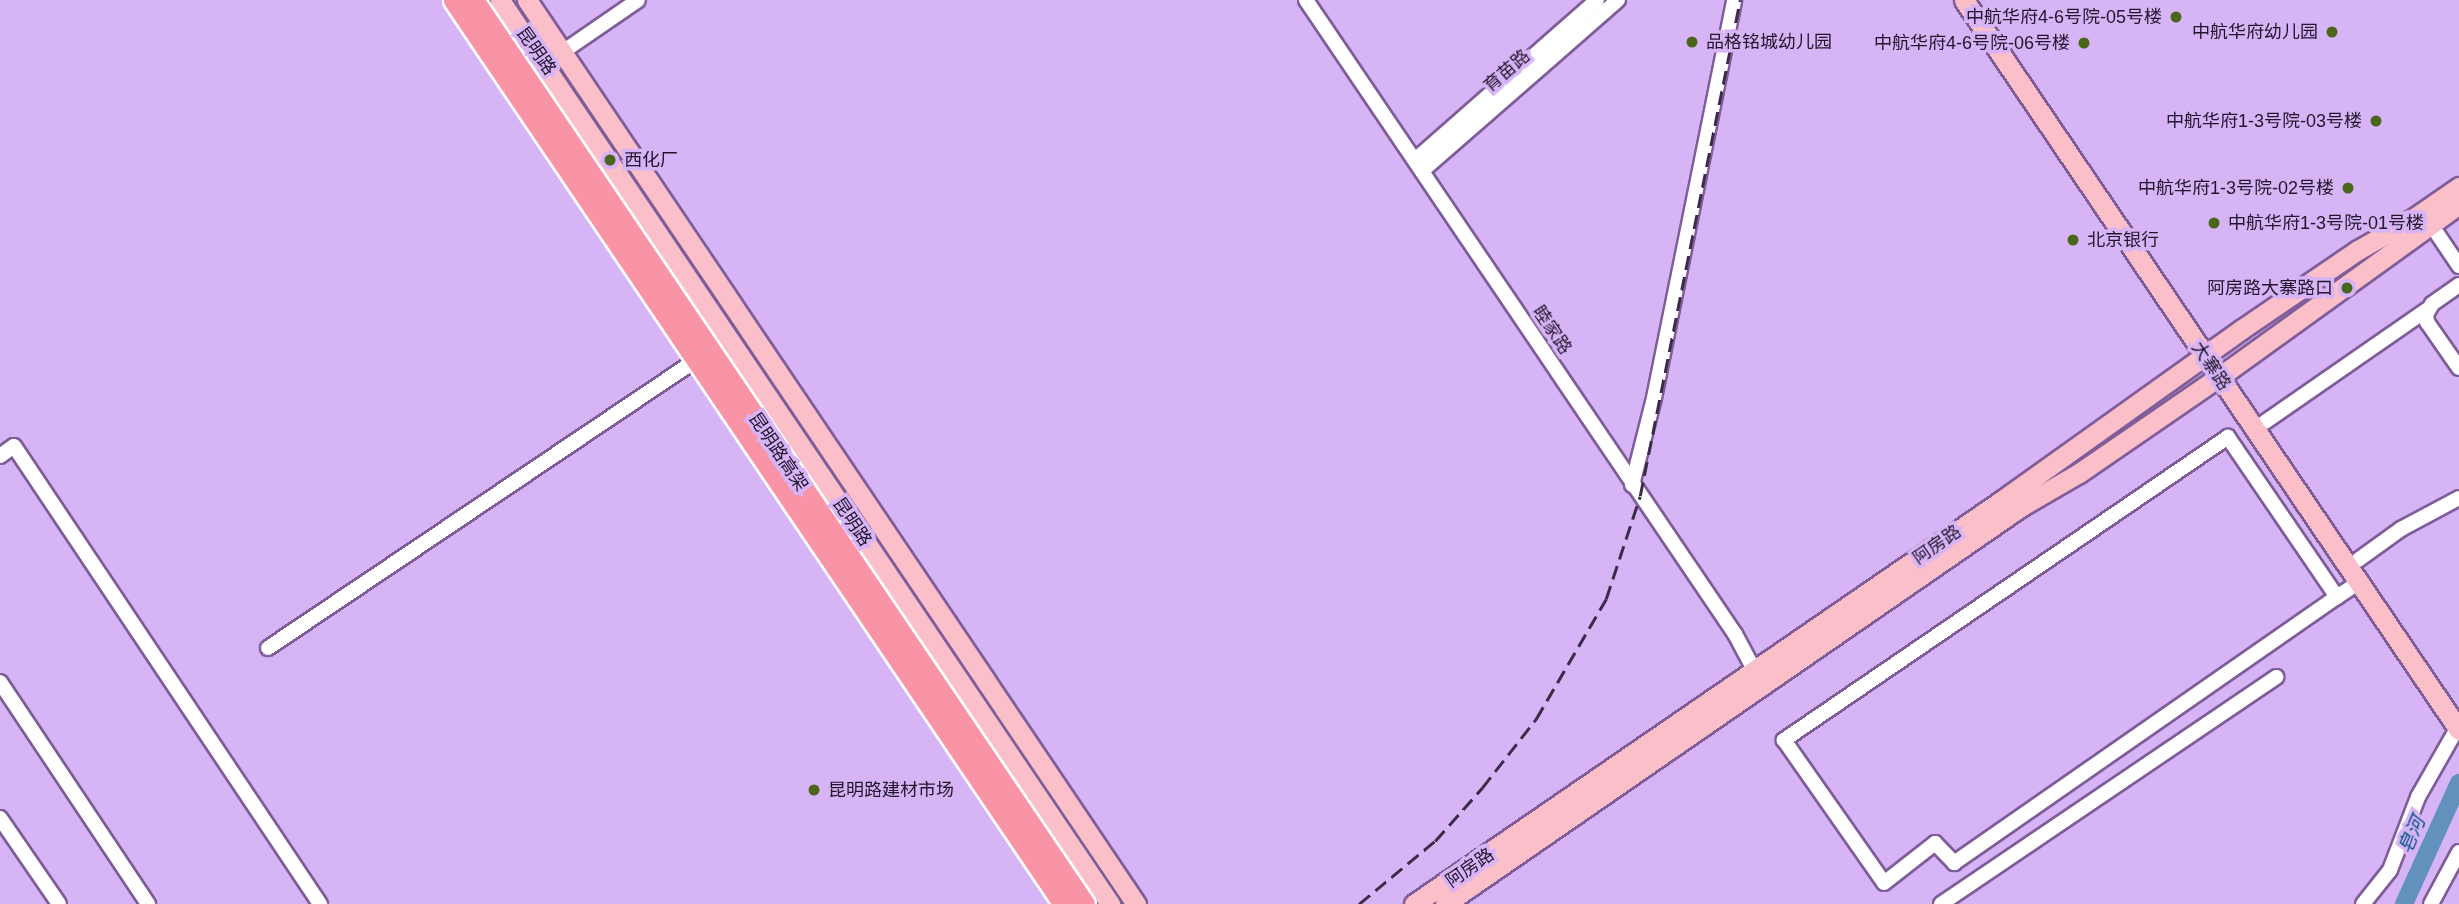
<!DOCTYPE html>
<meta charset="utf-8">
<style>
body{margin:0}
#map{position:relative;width:2459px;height:904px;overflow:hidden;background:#d7b4f5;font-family:Helvetica,"Noto Sans SC",sans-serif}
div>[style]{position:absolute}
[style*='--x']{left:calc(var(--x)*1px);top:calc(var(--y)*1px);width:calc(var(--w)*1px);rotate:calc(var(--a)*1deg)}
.river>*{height:18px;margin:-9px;padding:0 9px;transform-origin:9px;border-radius:9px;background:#6291be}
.roads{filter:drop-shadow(2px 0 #7e5d99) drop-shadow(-2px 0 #7e5d99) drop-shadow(0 2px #7e5d99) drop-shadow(0 -2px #7e5d99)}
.minor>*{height:14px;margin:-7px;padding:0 7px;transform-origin:7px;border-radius:7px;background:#fff}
.major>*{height:19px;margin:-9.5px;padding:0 9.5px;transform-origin:9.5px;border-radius:9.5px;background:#fbbfca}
.rail>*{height:2.5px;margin-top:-1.25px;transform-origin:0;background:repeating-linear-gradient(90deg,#3b2b48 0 14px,transparent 0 21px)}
.bridges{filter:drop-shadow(2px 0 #fff) drop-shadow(-2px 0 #fff) drop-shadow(0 2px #fff) drop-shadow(0 -2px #fff)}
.highway-bridge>*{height:21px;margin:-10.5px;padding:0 10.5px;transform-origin:10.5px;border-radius:10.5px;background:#f894a6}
.dots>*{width:19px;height:19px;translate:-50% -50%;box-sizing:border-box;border:4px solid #d7b4f5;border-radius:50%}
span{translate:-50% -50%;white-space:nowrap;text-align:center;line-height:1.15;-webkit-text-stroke:7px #d7b4f5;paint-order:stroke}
.poi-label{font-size:18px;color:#22152d}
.right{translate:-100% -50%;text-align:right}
.left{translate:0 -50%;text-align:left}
.street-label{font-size:18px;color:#22152d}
.water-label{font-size:19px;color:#02518a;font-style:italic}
</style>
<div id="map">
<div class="river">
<div style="--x:2404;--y:904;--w:133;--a:-65.6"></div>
</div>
<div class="roads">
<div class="minor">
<div style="--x:1306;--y:0;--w:766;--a:55.92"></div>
<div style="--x:1735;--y:634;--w:49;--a:61.9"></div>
<div style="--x:561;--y:53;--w:93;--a:-34.5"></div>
<div style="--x:1415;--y:160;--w:242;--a:-41.3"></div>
<div style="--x:1422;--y:171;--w:260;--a:-41.1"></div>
<div style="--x:2430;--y:223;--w:52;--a:56"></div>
<div style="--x:2459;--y:285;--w:33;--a:145"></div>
<div style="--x:2432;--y:304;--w:13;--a:119"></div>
<div style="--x:2426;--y:315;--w:7;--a:82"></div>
<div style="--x:2427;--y:322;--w:56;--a:55.2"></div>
<div style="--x:2265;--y:422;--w:197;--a:-34.7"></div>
<div style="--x:0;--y:456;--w:17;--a:-36"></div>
<div style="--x:14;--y:446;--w:551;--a:56.25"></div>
<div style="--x:1632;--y:485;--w:90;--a:-75.8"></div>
<div style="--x:1654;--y:398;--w:406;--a:-78.6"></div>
<div style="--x:2358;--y:560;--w:53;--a:-35.8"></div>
<div style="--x:2401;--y:529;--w:66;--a:-28.1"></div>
<div style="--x:2337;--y:597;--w:194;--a:-124.3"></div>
<div style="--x:2228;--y:437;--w:538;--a:145.69"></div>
<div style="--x:1784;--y:740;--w:174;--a:55"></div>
<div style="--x:1884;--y:883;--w:65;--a:-38.1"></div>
<div style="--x:1935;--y:843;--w:28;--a:46"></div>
<div style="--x:1954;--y:863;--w:466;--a:-34.8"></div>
<div style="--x:2337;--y:597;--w:25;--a:-34"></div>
<div style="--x:268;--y:648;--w:523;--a:-33.93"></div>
<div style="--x:0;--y:682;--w:267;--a:56.3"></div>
<div style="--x:0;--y:818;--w:104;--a:55.5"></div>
<div style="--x:1941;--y:904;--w:405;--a:-34.1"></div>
<div style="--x:2363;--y:904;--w:43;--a:-51.5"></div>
<div style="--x:2390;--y:870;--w:78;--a:-69"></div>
<div style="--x:2418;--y:797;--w:83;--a:-60.3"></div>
<div style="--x:2431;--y:904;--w:59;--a:-61.7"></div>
</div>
<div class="major">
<div style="--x:500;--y:0;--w:1091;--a:55.99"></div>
<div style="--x:527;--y:0;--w:1090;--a:56.03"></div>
<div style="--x:1964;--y:0;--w:882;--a:55.86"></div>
<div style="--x:1414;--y:904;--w:712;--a:-34.47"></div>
<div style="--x:2001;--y:501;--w:296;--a:-35.5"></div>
<div style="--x:2242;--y:329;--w:140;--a:-34.3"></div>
<div style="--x:2358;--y:250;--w:64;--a:-29.7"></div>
<div style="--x:2414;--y:218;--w:55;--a:-34.6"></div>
<div style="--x:1445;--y:904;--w:701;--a:-34.6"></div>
<div style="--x:2022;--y:506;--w:66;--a:-30.1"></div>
<div style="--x:2079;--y:473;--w:182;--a:-34.5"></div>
<div style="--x:2229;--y:370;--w:284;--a:-35.8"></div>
</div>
</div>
<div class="rail">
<div style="--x:1359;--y:904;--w:99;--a:-39.7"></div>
<div style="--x:1435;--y:841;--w:71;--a:-48.4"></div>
<div style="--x:1482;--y:788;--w:88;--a:-52"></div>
<div style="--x:1536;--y:719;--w:139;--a:-59.7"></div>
<div style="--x:1606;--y:599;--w:108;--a:-71.7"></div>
<div style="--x:1640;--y:496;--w:506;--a:-78.6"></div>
</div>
<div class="bridges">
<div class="highway-bridge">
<div style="--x:454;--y:0;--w:1091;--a:55.99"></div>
<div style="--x:473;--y:0;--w:1091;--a:55.95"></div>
</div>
</div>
<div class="dots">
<div style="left:2176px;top:17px;background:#49661a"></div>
<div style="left:2332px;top:32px;background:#49661a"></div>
<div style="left:1692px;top:42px;background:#49661a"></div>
<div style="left:2084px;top:43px;background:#49661a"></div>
<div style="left:2376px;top:121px;background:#49661a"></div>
<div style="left:610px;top:160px;background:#49661a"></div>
<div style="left:2348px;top:188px;background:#49661a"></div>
<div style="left:2214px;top:223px;background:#49661a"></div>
<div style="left:2073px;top:240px;background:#49661a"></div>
<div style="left:2347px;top:288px;background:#49661a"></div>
<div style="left:814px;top:790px;background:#49661a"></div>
</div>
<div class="poi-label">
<span class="right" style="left:2162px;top:17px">中航华府4-6号院-05号楼</span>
<span class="right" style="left:2318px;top:32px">中航华府幼儿园</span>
<span class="left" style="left:1706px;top:42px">品格铭城幼儿园</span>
<span class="right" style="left:2070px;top:43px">中航华府4-6号院-06号楼</span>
<span class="right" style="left:2362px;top:121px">中航华府1-3号院-03号楼</span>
<span class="left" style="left:624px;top:160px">西化厂</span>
<span class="right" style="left:2334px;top:188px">中航华府1-3号院-02号楼</span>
<span class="left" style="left:2228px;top:223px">中航华府1-3号院-01号楼</span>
<span class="left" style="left:2087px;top:240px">北京银行</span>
<span class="right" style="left:2333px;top:288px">阿房路大寨路口</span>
<span class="left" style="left:828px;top:790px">昆明路建材市场</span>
</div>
<div class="street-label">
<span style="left:536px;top:51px;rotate:55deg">昆明路</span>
<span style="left:1507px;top:71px;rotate:-41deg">育苗路</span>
<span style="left:1552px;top:330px;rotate:56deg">睦家路</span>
<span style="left:2211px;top:366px;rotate:56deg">大寨路</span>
<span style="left:778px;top:452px;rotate:56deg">昆明路高架</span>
<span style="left:852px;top:522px;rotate:56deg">昆明路</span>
<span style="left:1937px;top:545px;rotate:-35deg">阿房路</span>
<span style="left:1470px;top:868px;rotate:-35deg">阿房路</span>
</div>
<div class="water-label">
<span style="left:2412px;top:835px;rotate:-66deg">皂河</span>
</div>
</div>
